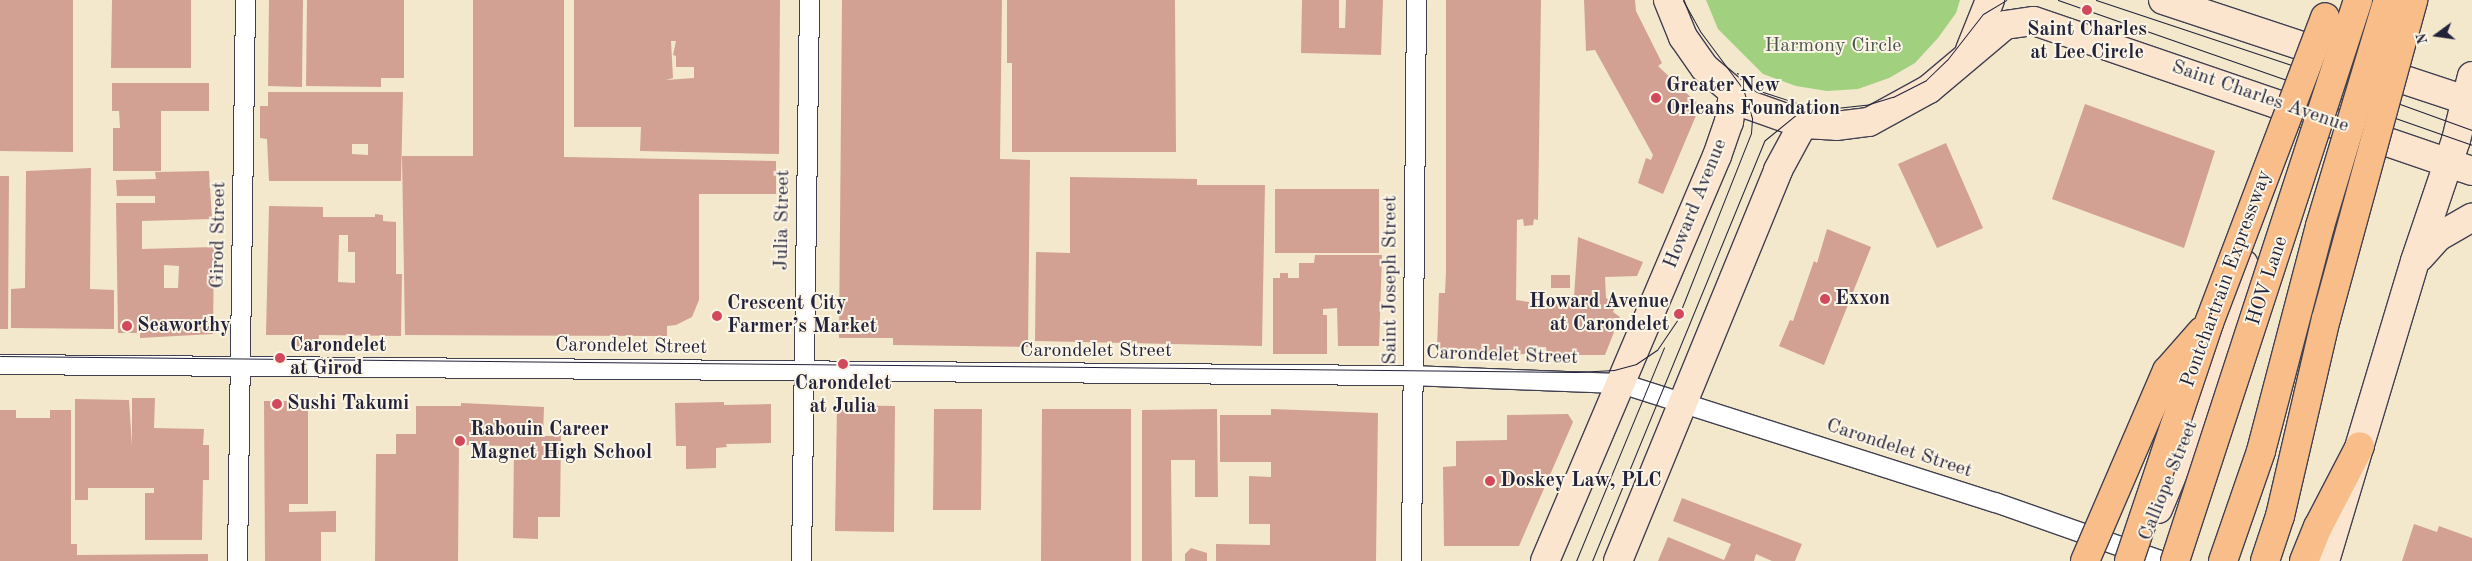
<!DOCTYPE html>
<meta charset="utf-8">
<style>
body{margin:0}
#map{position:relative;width:2472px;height:561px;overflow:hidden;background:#f3e8cc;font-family:"Old Standard TT",serif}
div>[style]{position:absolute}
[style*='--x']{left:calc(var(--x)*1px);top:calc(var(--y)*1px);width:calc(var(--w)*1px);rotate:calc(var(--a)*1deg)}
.green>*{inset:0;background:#a1d07e}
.building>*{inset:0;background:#d2a194}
.roads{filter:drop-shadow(1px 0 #414051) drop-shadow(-1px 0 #414051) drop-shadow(0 1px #414051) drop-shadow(0 -1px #414051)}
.street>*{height:19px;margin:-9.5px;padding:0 9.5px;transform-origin:9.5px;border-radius:9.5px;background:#fff}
.secondary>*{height:28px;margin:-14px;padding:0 14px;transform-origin:14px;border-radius:14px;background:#fce5cf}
.highway>*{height:28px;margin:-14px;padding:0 14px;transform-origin:14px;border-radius:14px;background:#f8bd88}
.tram>*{height:1px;margin:-0.5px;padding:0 0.5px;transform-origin:0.5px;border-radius:0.5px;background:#22223b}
.bridges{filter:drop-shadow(1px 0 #414051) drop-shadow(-1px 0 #414051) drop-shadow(0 1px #414051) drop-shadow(0 -1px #414051)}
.highway-bridge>*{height:28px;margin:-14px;padding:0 14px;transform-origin:14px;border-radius:14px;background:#f8bd88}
.dots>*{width:14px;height:14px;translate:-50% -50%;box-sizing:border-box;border:2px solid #fcf5e5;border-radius:50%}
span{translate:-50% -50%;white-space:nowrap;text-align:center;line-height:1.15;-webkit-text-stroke:4px #fcf5e5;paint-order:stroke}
.poi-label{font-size:20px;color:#22223b;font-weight:700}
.left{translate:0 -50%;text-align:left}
.right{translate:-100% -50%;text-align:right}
.park-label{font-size:20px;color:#48564f}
.street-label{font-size:20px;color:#22223b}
.north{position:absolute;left:2412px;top:10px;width:50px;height:50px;-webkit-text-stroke:4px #fcf5e5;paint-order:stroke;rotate:256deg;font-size:14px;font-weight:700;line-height:20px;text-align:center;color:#22223b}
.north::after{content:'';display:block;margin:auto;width:18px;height:22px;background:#22223b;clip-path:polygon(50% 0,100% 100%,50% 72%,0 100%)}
</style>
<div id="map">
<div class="green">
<div style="clip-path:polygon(1706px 0,1960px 0,1956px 13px,1938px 38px,1915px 63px,1889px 78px,1858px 89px,1827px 91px,1796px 86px,1763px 74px,1718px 29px)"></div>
</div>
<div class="building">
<div style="clip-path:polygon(0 0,73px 0,73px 152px,0 151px)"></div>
<div style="clip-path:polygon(112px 0,191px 0,191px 68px,111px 68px)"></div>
<div style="clip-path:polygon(269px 0,303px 0,302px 87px,268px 86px)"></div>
<div style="clip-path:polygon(307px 0,404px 0,404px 78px,381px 78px,381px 87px,306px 86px)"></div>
<div style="clip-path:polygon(473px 0,564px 0,564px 157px,776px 161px,776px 194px,699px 194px,699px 300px,692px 317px,676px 325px,667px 326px,667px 336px,405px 335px,402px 156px,473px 156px)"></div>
<div style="clip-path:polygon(evenodd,574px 0,780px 0,779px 154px,640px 151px,641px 127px,574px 127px,574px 0,671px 41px,676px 41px,673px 55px,676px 56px,676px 67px,694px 67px,694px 78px,666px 80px,673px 78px,671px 41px)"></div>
<div style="clip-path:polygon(842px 0,1002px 0,1000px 159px,1030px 160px,1028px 347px,893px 345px,893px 338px,839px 338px)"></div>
<div style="clip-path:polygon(1007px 0,1175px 0,1176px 152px,1012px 152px,1012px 63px,1007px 63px)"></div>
<div style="clip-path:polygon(1302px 0,1339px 0,1339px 28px,1345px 28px,1346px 0,1383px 0,1381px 55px,1301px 53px)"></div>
<div style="clip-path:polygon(1446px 0,1541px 0,1538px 220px,1534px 219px,1533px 225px,1524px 226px,1523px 219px,1517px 220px,1516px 300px,1529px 302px,1528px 309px,1538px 309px,1539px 303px,1557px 304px,1574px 297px,1578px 237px,1643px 262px,1637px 276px,1605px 277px,1606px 298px,1616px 304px,1613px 312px,1620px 317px,1605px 355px,1547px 355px,1546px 347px,1535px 348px,1533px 353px,1514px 355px,1446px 355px,1437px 348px,1439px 293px,1445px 293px,1446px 271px)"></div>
<div style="clip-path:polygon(1584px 0,1635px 0,1636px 11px,1662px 63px,1658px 66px,1700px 106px,1663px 194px,1638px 183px,1646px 158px,1651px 160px,1653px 155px,1595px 50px,1586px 51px)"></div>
<div style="clip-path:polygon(112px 83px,209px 83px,209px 111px,161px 111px,161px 171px,113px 171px,113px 128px,120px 128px,119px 111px,112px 111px)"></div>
<div style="clip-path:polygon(evenodd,268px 92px,403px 92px,401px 181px,269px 181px,267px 139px,260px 138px,260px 106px,268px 106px,268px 92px,352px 144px,368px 144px,368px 155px,352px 154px,352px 144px)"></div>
<div style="clip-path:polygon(2085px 104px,2215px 151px,2184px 248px,2052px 199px)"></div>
<div style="clip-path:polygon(1946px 143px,1983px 228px,1937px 248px,1898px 164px)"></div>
<div style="clip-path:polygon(91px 168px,90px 289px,114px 290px,114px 329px,11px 328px,11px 289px,25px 288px,26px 171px)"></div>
<div style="clip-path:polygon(evenodd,209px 171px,212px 219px,142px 221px,142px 249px,214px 247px,213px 334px,140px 338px,140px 333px,118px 333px,116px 203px,155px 203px,155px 196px,117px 196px,116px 180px,156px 179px,155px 172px,209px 171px,164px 265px,179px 266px,178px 288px,164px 288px,164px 265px)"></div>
<div style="clip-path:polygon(0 176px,9px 176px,8px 329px,0 329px)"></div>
<div style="clip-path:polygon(1070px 177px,1197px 179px,1197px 185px,1265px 185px,1262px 346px,1035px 341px,1036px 252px,1070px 253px)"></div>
<div style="clip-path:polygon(1275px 189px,1379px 189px,1379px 253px,1275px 253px)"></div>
<div style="clip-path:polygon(evenodd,269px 206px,323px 207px,323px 217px,375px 217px,375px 214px,383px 215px,383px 221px,396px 222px,396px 274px,402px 274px,401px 336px,319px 335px,318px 346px,293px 346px,293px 335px,266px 335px,269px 206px,339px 235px,348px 235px,348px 252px,355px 252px,355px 283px,338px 282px,339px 235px)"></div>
<div style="clip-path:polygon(1827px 229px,1871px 247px,1824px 365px,1779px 346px,1790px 320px,1793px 321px,1814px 261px,1817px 263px)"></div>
<div style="clip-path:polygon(1315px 255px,1382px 255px,1379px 346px,1338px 346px,1337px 308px,1323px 309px,1323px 315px,1327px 315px,1327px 354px,1273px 354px,1273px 278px,1280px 278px,1280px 273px,1288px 273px,1288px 278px,1299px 278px,1299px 263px,1314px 263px)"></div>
<div style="clip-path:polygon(1551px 275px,1570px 275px,1570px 288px,1551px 288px)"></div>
<div style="clip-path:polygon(132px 398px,155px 398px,154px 428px,204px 429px,203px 445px,209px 445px,209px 480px,203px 480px,202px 540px,145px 540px,145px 493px,154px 493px,154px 488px,88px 488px,88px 500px,75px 500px,75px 399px,129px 400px,132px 446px)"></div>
<div style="clip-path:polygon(264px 401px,308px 401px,308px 504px,289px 504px,289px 512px,336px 511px,336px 532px,321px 532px,321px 561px,265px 561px)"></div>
<div style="clip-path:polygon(724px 402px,724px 405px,771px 404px,771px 443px,726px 444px,727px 447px,716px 448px,716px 468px,686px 469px,686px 446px,676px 446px,675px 403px)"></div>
<div style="clip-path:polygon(461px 403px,544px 407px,543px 436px,561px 436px,560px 517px,538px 517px,538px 539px,513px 538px,514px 446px,459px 445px,458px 561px,375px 561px,376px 454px,396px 454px,396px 434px,416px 434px,416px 406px,461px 406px)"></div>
<div style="clip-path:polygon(837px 405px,895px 406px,894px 532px,835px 531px)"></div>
<div style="clip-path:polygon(934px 409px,982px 409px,981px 510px,933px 510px)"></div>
<div style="clip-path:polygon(1042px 409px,1131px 409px,1131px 561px,1041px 561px)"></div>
<div style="clip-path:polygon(1217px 409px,1218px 497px,1195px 497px,1195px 460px,1171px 460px,1172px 561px,1142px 561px,1142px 410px)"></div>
<div style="clip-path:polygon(1271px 409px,1378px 413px,1376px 561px,1216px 561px,1216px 544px,1270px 545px,1270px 524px,1249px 524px,1249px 476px,1271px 477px,1271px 462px,1220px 462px,1220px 415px,1271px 415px)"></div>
<div style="clip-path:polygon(0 410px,16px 410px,16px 418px,50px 418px,50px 410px,71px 410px,71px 544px,77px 544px,77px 555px,208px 554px,208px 561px,0 561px)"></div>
<div style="clip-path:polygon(1568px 414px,1573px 422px,1519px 546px,1444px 546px,1443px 467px,1456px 466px,1456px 441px,1507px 440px,1507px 415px)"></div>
<div style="clip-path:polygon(1682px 498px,1802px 544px,1795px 561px,1772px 561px,1756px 554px,1754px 561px,1658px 561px,1668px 537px,1724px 560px,1731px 544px,1673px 521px)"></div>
<div style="clip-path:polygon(2414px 524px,2437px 532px,2439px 526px,2472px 538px,2472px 561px,2402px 561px)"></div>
<div style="clip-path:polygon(1191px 548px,1207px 553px,1207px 561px,1185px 561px,1185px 554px)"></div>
</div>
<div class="roads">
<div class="street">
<div style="--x:0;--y:364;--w:1412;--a:0.45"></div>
<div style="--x:1412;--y:375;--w:209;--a:2.2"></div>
<div style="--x:1621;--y:383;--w:392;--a:17.7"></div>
<div style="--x:1995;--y:502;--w:178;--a:19.4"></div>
<div style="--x:237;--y:561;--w:561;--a:-89.18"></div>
<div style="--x:801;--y:561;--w:561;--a:-89.18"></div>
<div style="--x:1411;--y:561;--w:561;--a:-89.49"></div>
</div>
<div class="secondary">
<div style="--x:1668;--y:0;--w:40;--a:68"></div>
<div style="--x:1683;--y:37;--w:38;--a:55"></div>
<div style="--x:1705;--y:68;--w:57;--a:40.1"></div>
<div style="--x:1749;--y:105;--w:57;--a:19.4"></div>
<div style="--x:1803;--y:124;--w:33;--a:3"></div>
<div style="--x:1836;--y:126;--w:33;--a:-7"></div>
<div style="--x:1869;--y:122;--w:68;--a:-28.8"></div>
<div style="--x:1929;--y:89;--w:99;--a:-40.1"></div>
<div style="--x:2005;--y:25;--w:29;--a:-8"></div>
<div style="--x:2034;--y:21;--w:463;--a:18.9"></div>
<div style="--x:2163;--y:0;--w:325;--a:18.3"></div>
<div style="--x:1970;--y:50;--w:54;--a:-68.2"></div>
<div style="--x:2420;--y:257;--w:27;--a:-48"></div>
<div style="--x:2438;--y:237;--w:39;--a:-30"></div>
<div style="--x:2158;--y:509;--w:73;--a:-67.3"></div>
<div style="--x:2186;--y:442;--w:187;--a:-72"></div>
<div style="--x:1545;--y:561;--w:440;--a:-67"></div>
<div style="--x:1717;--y:156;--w:36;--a:-71"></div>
<div style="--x:1729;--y:122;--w:28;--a:-82"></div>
<div style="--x:1618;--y:561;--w:422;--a:-67.7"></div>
<div style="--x:1778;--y:170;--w:52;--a:-61.5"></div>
<div style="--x:2325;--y:561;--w:313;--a:-73.3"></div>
<div style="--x:2415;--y:261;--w:128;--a:-71.3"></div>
<div style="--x:2456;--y:140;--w:66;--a:-76"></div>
</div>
<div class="highway">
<div style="--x:2304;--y:561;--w:37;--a:-68"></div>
<div style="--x:2318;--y:527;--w:91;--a:-62.6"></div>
</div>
</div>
<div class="tram">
<div style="--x:2058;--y:0;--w:439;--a:19.3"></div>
<div style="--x:2096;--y:0;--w:221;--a:18.4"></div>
<div style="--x:2306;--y:70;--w:177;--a:19.9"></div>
<div style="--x:1737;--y:73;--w:32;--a:36"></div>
<div style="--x:1763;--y:92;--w:36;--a:18"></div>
<div style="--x:1797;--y:103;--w:39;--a:7"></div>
<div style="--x:1836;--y:108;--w:30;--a:-6"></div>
<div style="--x:1866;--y:105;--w:28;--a:-17"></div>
<div style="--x:1893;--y:97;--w:37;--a:-27"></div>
<div style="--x:1926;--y:80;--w:29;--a:-44"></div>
<div style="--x:1947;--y:60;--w:58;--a:-52"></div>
<div style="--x:1983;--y:14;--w:27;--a:-31"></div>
<div style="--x:0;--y:356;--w:1577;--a:0.58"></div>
<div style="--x:1577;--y:372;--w:37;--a:-3"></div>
<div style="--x:1614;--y:370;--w:23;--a:-15"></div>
<div style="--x:1636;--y:364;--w:25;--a:-34"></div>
<div style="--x:1657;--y:350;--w:36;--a:-56"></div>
<div style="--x:1677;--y:320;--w:201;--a:-68.4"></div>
<div style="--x:1751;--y:133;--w:15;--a:-86"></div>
<div style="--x:1752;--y:118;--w:30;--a:-107"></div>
<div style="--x:1743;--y:89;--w:72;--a:-126.6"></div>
<div style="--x:1700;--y:31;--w:35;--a:-119"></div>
<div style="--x:1576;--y:561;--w:231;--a:-67.6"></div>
<div style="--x:1592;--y:561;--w:455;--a:-67.7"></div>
<div style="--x:1765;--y:140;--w:41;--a:-39.1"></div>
<div style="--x:1797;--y:114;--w:39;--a:-9"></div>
</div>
<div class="bridges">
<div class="highway-bridge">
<div style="--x:2085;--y:561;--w:207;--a:-66.7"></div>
<div style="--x:2167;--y:371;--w:53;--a:-48.8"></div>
<div style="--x:2129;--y:561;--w:251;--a:-71.4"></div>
<div style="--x:2209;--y:323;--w:327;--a:-69.2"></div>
<div style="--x:2175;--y:561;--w:590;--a:-71.93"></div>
<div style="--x:2223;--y:561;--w:116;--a:-70.9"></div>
<div style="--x:2261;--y:451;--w:233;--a:-75.3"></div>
<div style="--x:2320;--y:226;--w:236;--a:-73.3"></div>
<div style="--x:2265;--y:561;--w:47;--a:-71.6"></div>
<div style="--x:2280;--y:516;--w:202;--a:-76.9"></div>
<div style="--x:2326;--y:319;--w:331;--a:-74.7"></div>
</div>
</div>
<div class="dots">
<div style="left:2087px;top:10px;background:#d1495b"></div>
<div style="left:1656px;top:98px;background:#d1495b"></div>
<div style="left:1825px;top:299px;background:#d1495b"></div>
<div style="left:1679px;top:314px;background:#d1495b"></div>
<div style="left:717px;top:316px;background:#d1495b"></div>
<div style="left:127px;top:326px;background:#d1495b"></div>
<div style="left:280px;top:358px;background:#d1495b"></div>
<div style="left:843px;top:364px;background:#d1495b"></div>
<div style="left:277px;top:404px;background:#d1495b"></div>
<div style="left:460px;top:441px;background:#d1495b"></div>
<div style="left:1490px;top:481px;background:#d1495b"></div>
</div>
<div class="poi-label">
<span style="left:2087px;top:42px">Saint Charles<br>at Lee Circle</span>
<span class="left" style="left:1666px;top:98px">Greater New<br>Orleans Foundation</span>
<span class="left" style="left:1835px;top:299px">Exxon</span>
<span class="right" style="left:1669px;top:314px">Howard Avenue<br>at Carondelet</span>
<span class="left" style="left:727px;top:316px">Crescent City<br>Farmer’s Market</span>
<span class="left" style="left:137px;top:326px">Seaworthy</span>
<span class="left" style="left:290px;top:358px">Carondelet<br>at Girod</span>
<span style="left:843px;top:396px">Carondelet<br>at Julia</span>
<span class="left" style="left:287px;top:404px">Sushi Takumi</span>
<span class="left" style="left:470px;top:442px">Rabouin Career<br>Magnet High School</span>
<span class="left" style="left:1500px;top:481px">Doskey Law, PLC</span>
</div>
<div class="park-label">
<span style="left:1833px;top:46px">Harmony Circle</span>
</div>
<div class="street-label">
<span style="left:2260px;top:97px;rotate:19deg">Saint Charles Avenue</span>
<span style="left:1696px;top:204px;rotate:-68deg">Howard Avenue</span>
<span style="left:783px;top:220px;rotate:-89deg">Julia Street</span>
<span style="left:219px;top:235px;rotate:-89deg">Girod Street</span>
<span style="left:2227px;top:279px;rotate:-70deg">Pontchartrain Expressway</span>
<span style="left:1391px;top:280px;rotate:-90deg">Saint Joseph Street</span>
<span style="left:2268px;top:281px;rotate:-72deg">HOV Lane</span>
<span style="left:631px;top:347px;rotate:1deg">Carondelet Street</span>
<span style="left:1096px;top:351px">Carondelet Street</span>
<span style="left:1502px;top:356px;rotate:2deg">Carondelet Street</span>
<span style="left:1899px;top:449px;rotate:18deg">Carondelet Street</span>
<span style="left:2169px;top:481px;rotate:-68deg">Calliope Street</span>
</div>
<div class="north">N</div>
</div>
